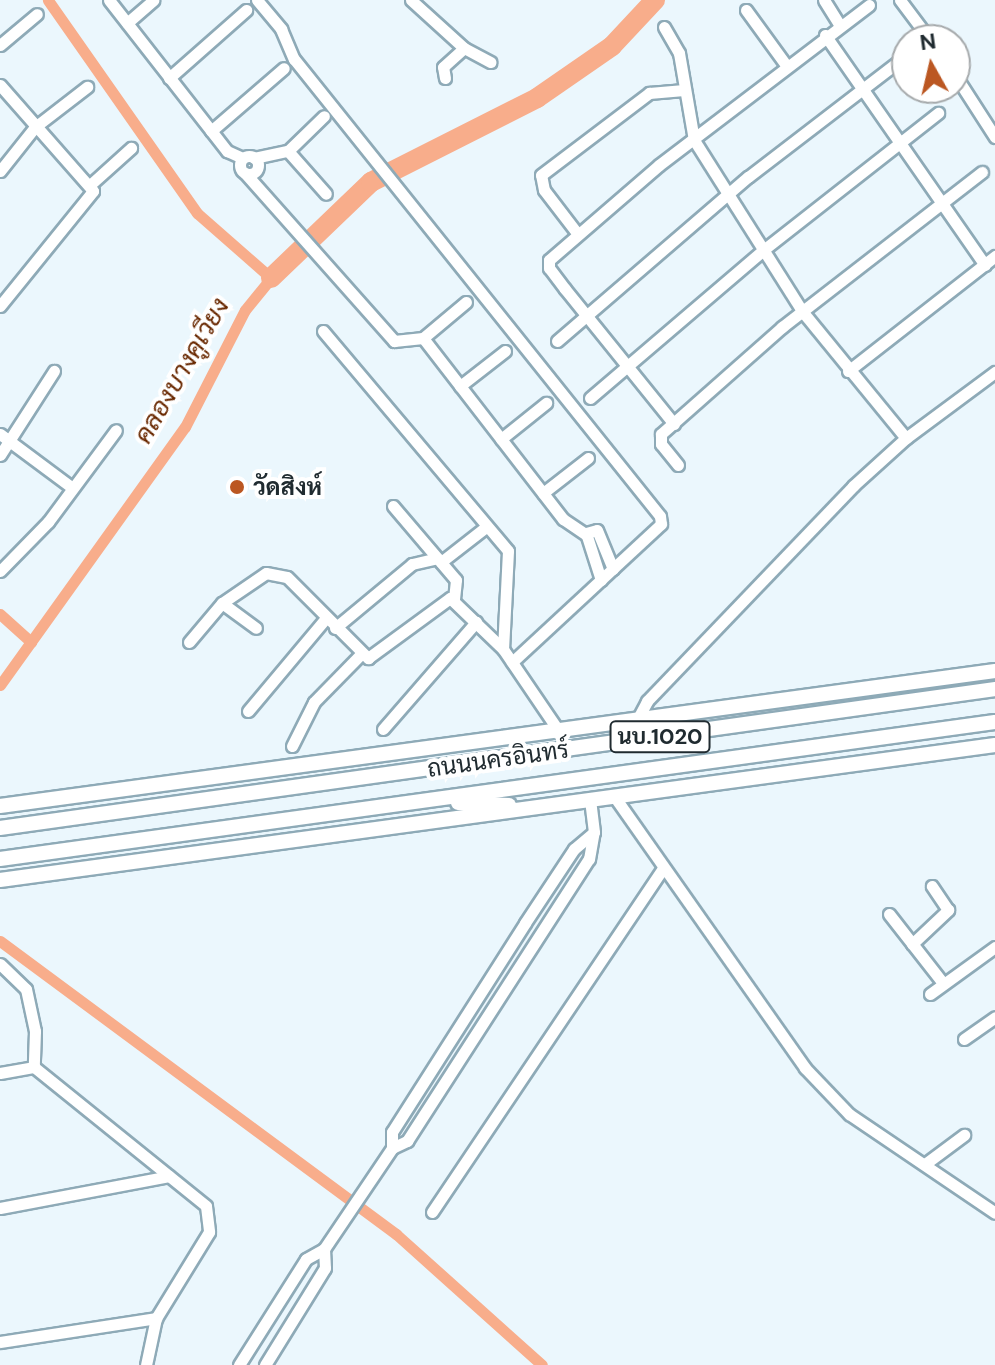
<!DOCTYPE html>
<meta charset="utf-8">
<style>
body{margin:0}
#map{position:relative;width:995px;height:1365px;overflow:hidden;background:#ebf7fd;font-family:"DM Sans",Sarabun,sans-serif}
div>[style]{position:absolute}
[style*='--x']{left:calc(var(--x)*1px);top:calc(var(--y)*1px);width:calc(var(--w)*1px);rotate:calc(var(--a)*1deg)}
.canal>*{height:11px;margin:-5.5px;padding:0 5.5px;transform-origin:5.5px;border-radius:5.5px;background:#f8ad8b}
.river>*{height:20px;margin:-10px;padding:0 10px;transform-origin:10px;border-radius:10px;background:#f8ad8b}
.roads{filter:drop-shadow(2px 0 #8eaab7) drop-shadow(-2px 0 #8eaab7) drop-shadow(0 2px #8eaab7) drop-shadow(0 -2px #8eaab7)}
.minor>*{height:11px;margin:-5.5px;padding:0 5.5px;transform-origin:5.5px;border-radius:5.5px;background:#fff}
.minor>.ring{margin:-5.5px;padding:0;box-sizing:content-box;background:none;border:11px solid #fff;border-radius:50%}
.major>*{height:14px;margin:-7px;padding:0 7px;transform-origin:7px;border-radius:7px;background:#fff}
.dots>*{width:22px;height:22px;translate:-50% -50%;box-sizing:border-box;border:4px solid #fff;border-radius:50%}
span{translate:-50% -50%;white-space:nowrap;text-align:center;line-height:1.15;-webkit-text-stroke:8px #fff;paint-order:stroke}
.shield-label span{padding:2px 6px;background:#fff;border:2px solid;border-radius:6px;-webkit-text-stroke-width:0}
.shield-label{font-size:22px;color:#202b30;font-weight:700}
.poi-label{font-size:24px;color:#202b30;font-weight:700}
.left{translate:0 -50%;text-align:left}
.street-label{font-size:24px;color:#202b30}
.water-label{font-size:26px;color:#692800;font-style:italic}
.north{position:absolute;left:891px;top:24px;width:80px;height:80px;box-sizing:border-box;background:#fff;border:2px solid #a6aaac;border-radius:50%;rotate:352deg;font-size:22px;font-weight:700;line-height:32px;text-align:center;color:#202b30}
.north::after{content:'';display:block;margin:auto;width:28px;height:36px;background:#bb5722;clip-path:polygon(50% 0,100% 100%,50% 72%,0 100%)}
</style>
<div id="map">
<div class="canal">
<div style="--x:0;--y:614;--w:42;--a:42.1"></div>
<div style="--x:0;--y:685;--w:317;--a:-54.4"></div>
<div style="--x:185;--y:427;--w:131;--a:-62.9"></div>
<div style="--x:245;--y:310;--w:41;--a:-50.9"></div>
<div style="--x:271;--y:278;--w:98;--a:-138.7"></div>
<div style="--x:197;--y:213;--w:260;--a:-125"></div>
<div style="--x:0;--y:941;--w:493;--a:36.5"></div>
<div style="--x:396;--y:1234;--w:196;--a:41.9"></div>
</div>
<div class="river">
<div style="--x:271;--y:278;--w:139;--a:-43.8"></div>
<div style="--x:371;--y:182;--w:186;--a:-26.8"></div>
<div style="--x:537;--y:98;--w:91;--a:-34.7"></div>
<div style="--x:612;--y:46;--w:63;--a:-46.9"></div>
</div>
<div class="roads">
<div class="minor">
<div style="--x:109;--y:0;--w:192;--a:52"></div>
<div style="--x:227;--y:151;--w:17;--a:24"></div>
<div style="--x:257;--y:0;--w:38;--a:50"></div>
<div style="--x:281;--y:29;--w:33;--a:67"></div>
<div style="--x:294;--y:59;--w:585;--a:51.31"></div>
<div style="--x:660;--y:516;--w:8;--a:83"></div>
<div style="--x:661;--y:524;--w:203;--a:137.2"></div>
<div style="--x:411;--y:0;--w:72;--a:42.2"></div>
<div style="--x:464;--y:48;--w:30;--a:28"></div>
<div style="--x:824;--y:0;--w:28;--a:58"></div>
<div style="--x:900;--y:0;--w:50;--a:53.1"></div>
<div style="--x:746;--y:10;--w:68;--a:54"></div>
<div style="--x:127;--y:23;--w:35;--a:-41"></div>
<div style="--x:664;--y:27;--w:30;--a:60"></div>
<div style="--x:679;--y:53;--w:88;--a:80.2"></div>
<div style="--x:694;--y:140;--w:202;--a:57.7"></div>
<div style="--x:802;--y:311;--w:164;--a:50.7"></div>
<div style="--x:825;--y:35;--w:280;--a:55.2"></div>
<div style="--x:0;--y:45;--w:48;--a:-40"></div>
<div style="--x:955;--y:75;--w:74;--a:57.2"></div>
<div style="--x:169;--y:78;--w:103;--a:-41.4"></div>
<div style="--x:445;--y:78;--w:11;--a:-100"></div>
<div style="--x:443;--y:67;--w:28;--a:-42"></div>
<div style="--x:0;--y:85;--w:141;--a:48.7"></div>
<div style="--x:93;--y:191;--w:148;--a:129"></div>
<div style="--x:211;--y:131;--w:96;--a:-40.8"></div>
<div style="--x:288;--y:151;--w:57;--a:48.5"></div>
<div class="ring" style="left:240px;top:156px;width:7px;height:7px"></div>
<div style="--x:254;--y:158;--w:35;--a:-12"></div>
<div style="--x:288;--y:151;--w:50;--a:-44.2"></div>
<div style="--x:0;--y:171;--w:56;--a:-51.5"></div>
<div style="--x:35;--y:127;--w:66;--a:-37.6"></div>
<div style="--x:245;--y:173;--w:225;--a:48.4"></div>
<div style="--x:394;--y:341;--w:29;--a:-6"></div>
<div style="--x:423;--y:338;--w:229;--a:52.3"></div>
<div style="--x:563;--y:519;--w:27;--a:34"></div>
<div style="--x:91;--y:184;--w:54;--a:-42"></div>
<div style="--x:577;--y:233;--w:54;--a:-127.5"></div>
<div style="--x:544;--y:190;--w:15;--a:-101"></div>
<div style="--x:541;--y:175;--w:136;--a:-37.2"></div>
<div style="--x:649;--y:93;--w:35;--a:-5"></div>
<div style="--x:323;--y:331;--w:287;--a:49.9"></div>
<div style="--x:508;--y:551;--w:98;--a:92.9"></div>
<div style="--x:503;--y:649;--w:102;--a:55.8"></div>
<div style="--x:423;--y:338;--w:56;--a:-39.9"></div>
<div style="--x:557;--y:341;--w:252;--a:-40.7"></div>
<div style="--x:748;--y:177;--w:189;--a:-37.5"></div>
<div style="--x:848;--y:371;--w:187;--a:-38"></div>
<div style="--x:460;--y:386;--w:57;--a:-37.9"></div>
<div style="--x:590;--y:398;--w:226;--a:-40.5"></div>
<div style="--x:762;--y:251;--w:224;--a:-38.1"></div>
<div style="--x:674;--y:424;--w:174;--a:-128.9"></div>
<div style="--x:565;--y:289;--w:26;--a:-127"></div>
<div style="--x:549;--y:268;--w:8;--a:-90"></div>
<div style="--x:549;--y:260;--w:145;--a:-40.8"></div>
<div style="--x:659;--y:165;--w:264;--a:-37.3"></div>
<div style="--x:0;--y:434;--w:89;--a:36.7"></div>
<div style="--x:501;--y:439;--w:58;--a:-38.7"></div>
<div style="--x:0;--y:455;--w:100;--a:-57.3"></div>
<div style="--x:678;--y:465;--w:27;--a:-129"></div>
<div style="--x:661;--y:444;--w:10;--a:-90"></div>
<div style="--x:661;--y:434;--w:162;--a:-41.5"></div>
<div style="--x:782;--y:327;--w:253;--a:-37.8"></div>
<div style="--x:543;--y:493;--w:57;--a:-37.9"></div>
<div style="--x:393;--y:506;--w:97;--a:49.6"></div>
<div style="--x:456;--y:580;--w:19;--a:96"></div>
<div style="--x:441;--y:562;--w:58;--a:-38"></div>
<div style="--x:0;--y:571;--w:69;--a:-45.6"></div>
<div style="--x:48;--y:522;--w:114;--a:-53.5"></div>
<div style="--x:601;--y:580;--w:49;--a:-107.7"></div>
<div style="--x:586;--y:533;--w:11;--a:-15"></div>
<div style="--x:597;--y:530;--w:42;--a:67.7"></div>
<div style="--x:222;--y:603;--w:42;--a:36.3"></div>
<div style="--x:335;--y:628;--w:100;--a:-39.7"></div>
<div style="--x:412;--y:564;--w:26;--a:-13"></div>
<div style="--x:189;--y:642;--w:51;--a:-49.8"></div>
<div style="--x:222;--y:603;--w:53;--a:-34.3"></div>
<div style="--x:266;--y:573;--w:21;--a:11"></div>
<div style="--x:287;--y:577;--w:115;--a:45"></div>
<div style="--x:368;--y:658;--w:102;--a:-36.2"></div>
<div style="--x:450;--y:598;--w:74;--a:43.9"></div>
<div style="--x:248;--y:711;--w:121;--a:-50"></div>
<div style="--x:636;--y:722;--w:24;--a:-62"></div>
<div style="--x:647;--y:701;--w:298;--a:-46.2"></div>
<div style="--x:853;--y:486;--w:72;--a:-42.2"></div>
<div style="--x:906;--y:438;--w:111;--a:-36.6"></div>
<div style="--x:383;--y:729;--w:142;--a:-49"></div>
<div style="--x:292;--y:746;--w:49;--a:-63.4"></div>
<div style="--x:314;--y:702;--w:66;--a:-45.6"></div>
<div style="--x:614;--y:796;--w:332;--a:54.9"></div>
<div style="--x:805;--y:1068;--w:64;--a:46.3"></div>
<div style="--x:849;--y:1114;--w:176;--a:34.1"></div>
<div style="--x:889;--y:914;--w:88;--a:52"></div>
<div style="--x:912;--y:944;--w:50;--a:-43.4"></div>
<div style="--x:948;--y:910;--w:29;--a:-124"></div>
<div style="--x:0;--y:964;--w:36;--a:44"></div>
<div style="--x:26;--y:989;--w:43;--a:77.9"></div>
<div style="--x:35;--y:1031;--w:36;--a:92"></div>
<div style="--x:34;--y:1067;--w:221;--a:38.9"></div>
<div style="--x:206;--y:1206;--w:26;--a:83"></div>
<div style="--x:209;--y:1232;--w:101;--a:121.6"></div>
<div style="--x:156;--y:1318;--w:48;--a:102"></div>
<div style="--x:930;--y:994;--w:80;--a:-35.9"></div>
<div style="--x:964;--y:1039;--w:38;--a:-35"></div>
<div style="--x:0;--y:1073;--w:35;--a:-10"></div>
<div style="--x:392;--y:1148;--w:16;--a:-90"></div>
<div style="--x:392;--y:1132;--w:248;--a:-57.5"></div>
<div style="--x:525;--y:923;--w:89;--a:-56.5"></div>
<div style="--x:574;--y:849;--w:26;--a:-40"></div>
<div style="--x:925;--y:1164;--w:49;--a:-36.6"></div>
<div style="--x:0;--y:1208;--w:172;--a:-10.7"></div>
<div style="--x:432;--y:1212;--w:414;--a:-56.1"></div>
<div style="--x:0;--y:1342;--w:158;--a:-8.7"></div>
<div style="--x:239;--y:1365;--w:125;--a:-57.7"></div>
<div style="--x:306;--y:1259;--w:21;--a:-29"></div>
<div style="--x:324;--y:1249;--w:122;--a:-56"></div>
<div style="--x:392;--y:1148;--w:17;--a:-25"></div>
<div style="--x:407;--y:1141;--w:336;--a:-57.2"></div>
<div style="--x:589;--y:859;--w:27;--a:-80"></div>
<div style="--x:594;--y:832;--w:32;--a:-97"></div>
<div style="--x:265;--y:1365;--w:114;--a:-58.3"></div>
<div style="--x:325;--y:1268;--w:19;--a:-93"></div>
</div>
<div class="major">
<div style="--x:458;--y:803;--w:51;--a:2.2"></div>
<div style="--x:0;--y:806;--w:1004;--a:-7.73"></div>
<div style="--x:0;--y:828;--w:1005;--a:-7.95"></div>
<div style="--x:0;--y:859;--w:1004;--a:-7.84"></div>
<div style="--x:0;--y:880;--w:1004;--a:-7.73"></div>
</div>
</div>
<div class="dots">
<div style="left:237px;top:487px;background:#bb5722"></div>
</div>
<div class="shield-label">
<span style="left:660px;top:737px">นบ.1020</span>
</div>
<div class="poi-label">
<span class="left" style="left:253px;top:487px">วัดสิงห์</span>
</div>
<div class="street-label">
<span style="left:498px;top:759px;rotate:-8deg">ถนนนครอินทร์</span>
</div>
<div class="water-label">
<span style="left:182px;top:371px;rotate:-60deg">คลองบางคูเวียง</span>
</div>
<div class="north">N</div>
</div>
